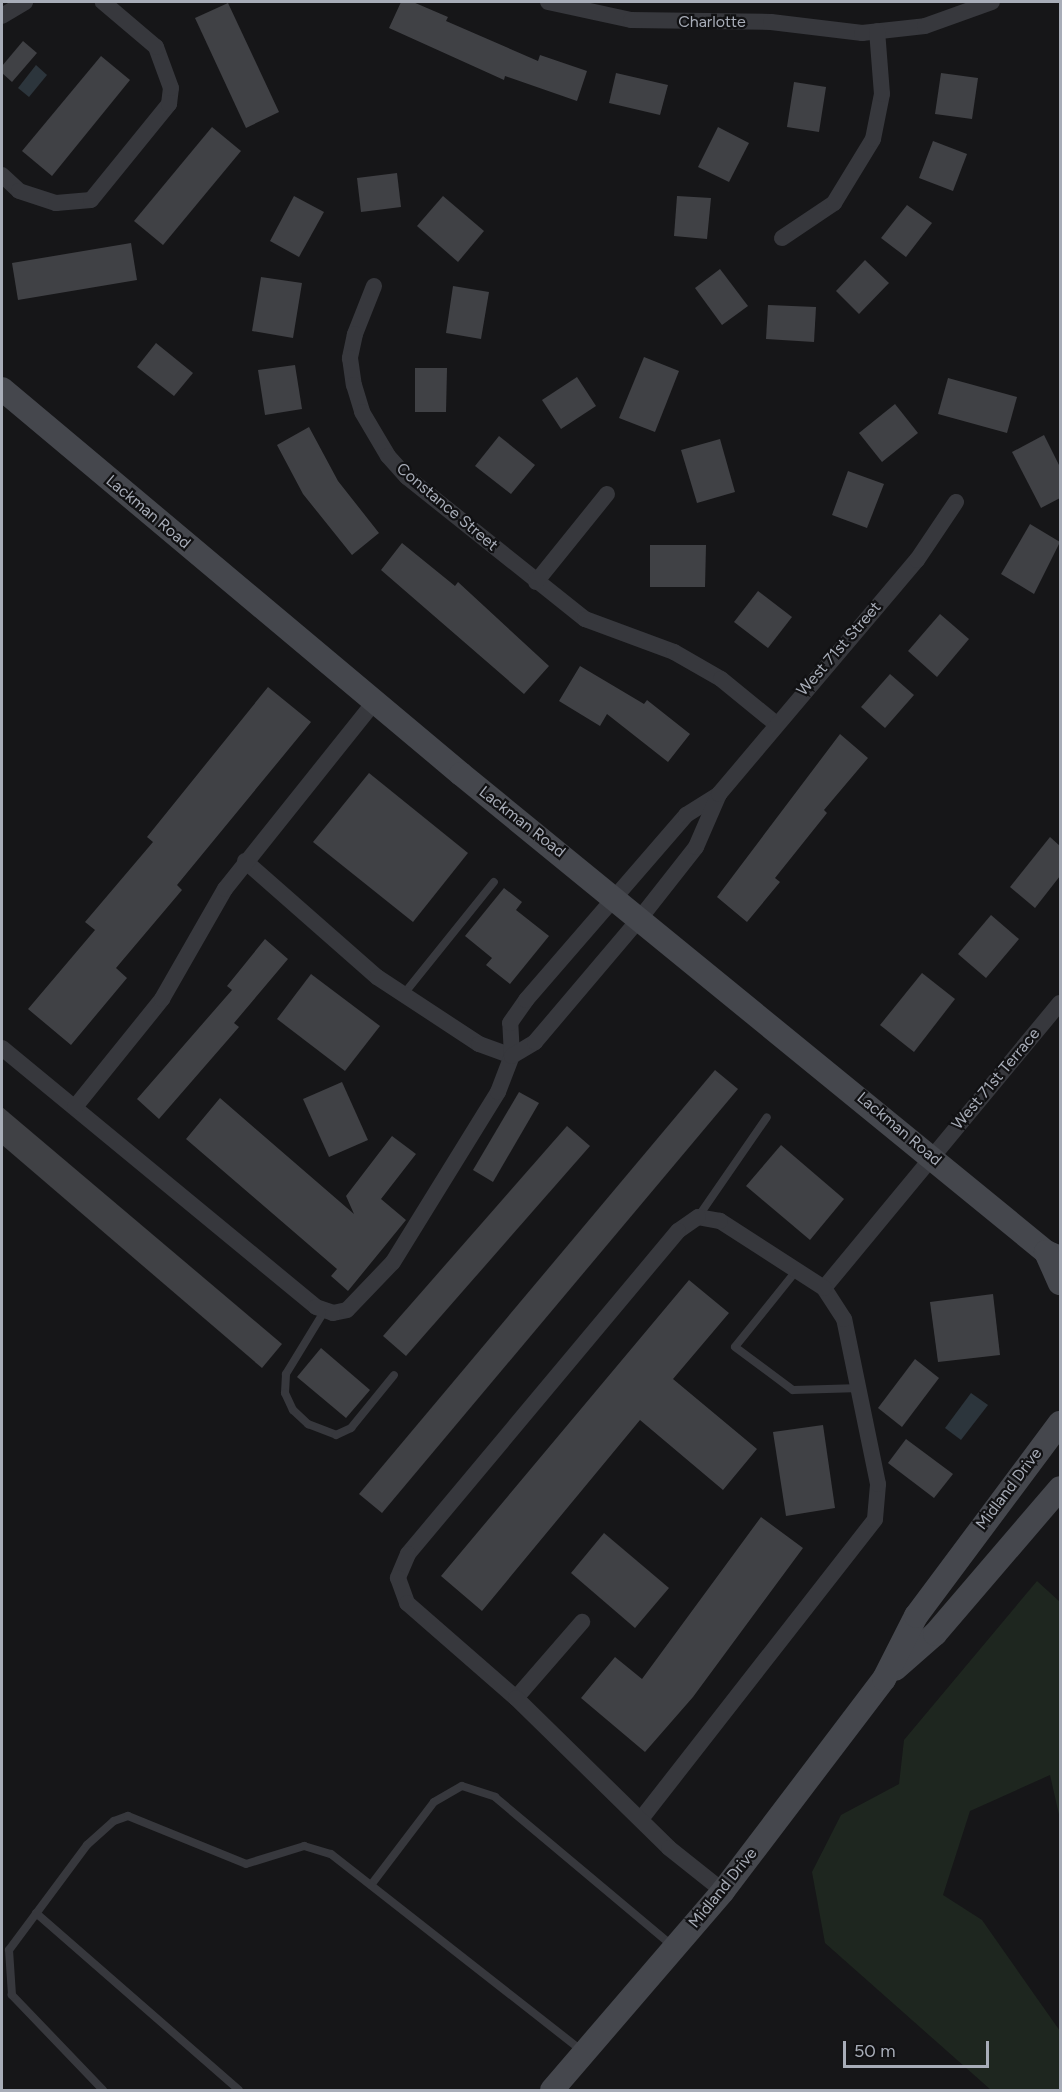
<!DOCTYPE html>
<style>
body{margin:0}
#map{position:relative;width:1062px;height:2092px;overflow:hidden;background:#161618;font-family:Figtree,sans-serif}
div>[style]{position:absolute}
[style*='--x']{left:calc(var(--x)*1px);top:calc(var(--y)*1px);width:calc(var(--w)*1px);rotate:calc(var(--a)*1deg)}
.green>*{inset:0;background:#1e261f}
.water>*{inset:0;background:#2c353c}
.building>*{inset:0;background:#404145}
.service>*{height:8px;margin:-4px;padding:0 4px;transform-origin:4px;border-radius:4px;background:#37383d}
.minor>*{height:16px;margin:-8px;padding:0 8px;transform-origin:8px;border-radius:8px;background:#37383d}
.secondary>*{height:24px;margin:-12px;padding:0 12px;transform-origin:12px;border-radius:12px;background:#45474d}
span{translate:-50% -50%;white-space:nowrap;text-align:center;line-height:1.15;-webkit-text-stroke:4.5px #111113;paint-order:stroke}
.street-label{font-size:16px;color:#a8adb8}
.frame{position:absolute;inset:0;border:3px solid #a8adb8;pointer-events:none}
.scale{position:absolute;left:843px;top:2041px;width:146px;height:27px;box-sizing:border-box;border:3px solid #a8adb8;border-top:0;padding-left:8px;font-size:18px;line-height:21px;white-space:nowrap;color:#a8adb8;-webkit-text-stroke:4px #111113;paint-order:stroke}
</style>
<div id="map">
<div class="green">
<div style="clip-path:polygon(1037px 1581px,1060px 1602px,1060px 1819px,1050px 1775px,970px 1811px,943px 1895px,982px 1920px,1060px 2031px,1060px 2090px,991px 2090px,825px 1943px,812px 1872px,841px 1815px,899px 1784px,904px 1740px)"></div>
</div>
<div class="water">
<div style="clip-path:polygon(36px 65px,47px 75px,29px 97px,18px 88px)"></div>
<div style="clip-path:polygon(971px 1393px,988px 1405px,961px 1440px,945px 1428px)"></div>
</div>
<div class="building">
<div style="clip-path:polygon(401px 2px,413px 2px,448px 17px,446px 21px,538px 61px,540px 55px,587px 71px,577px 101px,505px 76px,504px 80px,389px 28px)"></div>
<div style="clip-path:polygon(228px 3px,279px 112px,246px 128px,195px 18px)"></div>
<div style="clip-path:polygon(23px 41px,37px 53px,12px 82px,2px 73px,2px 66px)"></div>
<div style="clip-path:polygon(101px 56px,130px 80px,52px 176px,22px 151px)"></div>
<div style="clip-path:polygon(616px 73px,668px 85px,660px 115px,609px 103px)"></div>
<div style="clip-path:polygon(941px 73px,978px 78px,972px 119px,935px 114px)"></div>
<div style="clip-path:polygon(794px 82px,826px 87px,819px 132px,787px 127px)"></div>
<div style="clip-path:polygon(212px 127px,241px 151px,163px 245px,134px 221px)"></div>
<div style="clip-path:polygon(718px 127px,749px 143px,729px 182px,698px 167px)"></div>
<div style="clip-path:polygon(933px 141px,967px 154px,953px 191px,919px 178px)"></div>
<div style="clip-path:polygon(397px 173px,401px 207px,361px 212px,357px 178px)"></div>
<div style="clip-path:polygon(294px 196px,324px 212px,299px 257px,270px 241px)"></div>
<div style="clip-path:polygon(443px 196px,484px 231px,458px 262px,417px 226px)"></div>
<div style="clip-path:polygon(677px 196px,711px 198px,707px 239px,674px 236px)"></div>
<div style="clip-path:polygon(907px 205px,932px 223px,906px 257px,881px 238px)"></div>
<div style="clip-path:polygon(131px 243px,137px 280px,18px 300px,12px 263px)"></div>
<div style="clip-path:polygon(865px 260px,889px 283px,859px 314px,836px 291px)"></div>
<div style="clip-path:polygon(720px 269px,748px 306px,722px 325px,695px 288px)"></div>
<div style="clip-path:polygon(261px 277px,302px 283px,293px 338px,252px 331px)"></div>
<div style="clip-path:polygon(453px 286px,489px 292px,481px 339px,446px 333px)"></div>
<div style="clip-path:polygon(768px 305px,816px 307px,814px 342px,766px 339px)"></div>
<div style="clip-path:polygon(156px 343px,193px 373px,174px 396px,137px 367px)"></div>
<div style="clip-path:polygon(644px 357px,679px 371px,655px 432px,619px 418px)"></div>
<div style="clip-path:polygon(295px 365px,302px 409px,265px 415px,258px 370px)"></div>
<div style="clip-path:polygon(415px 368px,447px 368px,446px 412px,415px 412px)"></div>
<div style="clip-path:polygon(577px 377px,596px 406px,561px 429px,542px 400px)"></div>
<div style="clip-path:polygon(948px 378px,1017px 397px,1007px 433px,938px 414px)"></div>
<div style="clip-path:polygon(895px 404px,918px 433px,882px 462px,859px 433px)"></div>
<div style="clip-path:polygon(309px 427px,338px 481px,379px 533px,352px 555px,303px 494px,277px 445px)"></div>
<div style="clip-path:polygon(1044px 435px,1060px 467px,1060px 498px,1041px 508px,1012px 452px)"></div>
<div style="clip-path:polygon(499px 436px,535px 465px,511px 494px,475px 466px)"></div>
<div style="clip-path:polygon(720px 439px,735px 492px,697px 503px,681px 450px)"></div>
<div style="clip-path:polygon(848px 471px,884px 484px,867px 528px,832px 515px)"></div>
<div style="clip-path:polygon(1030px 524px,1060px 542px,1034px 594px,1001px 574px)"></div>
<div style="clip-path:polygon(402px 543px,455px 586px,458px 582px,549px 666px,524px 694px,381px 570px)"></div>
<div style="clip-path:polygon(650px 545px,706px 545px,705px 587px,650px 587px)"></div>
<div style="clip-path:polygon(758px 591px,792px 617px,768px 648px,734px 622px)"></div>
<div style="clip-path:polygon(940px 614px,969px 639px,937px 677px,908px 651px)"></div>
<div style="clip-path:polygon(580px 666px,644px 704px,647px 700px,690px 734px,668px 762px,607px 714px,600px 726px,559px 701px)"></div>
<div style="clip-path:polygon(890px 674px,914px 695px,885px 728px,861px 707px)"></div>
<div style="clip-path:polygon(268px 687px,311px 722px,177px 885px,182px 890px,116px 968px,127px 978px,71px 1045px,28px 1009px,95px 930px,85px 922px,153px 842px,147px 837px)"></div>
<div style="clip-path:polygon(840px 734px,868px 758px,824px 810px,827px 813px,775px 878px,780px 882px,747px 922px,717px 897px)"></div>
<div style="clip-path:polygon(369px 773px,468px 853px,413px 922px,313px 842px)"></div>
<div style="clip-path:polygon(1050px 837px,1060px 846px,1060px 876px,1035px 908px,1010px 887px)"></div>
<div style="clip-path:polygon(504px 888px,522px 902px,516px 910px,549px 936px,510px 984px,486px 965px,492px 958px,465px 936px)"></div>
<div style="clip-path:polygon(991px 915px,1019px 939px,986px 978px,958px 954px)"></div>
<div style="clip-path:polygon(265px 939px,288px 959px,234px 1023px,239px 1027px,159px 1119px,137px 1099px,232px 990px,227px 986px)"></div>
<div style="clip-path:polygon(922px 973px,955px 999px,914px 1052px,880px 1025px)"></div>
<div style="clip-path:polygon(311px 974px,380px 1026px,345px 1071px,277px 1019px)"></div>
<div style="clip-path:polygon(715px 1070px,738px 1089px,382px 1513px,359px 1494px)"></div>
<div style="clip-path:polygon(342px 1082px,368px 1140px,329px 1157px,303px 1099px)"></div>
<div style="clip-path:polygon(519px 1092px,539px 1103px,493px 1182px,473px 1170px)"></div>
<div style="clip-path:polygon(220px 1098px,354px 1214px,346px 1196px,392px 1136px,416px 1154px,381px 1199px,406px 1220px,348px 1291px,331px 1276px,337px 1269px,186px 1139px)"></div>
<div style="clip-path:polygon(2px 1107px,282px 1344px,262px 1368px,2px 1145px)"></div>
<div style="clip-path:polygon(567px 1126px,590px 1146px,406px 1356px,383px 1336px)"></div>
<div style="clip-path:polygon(781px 1145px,844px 1199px,810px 1240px,746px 1186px)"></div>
<div style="clip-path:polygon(689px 1280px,729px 1313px,673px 1379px,757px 1449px,723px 1490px,640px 1420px,482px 1611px,441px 1576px)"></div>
<div style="clip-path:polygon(993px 1294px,1000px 1355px,938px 1362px,930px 1302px)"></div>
<div style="clip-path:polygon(321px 1348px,370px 1390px,346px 1418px,297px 1377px)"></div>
<div style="clip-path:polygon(915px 1359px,939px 1378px,902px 1427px,878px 1408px)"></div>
<div style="clip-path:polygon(823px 1425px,835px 1508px,786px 1516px,773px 1432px)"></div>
<div style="clip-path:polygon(906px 1439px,953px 1474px,934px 1498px,888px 1463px)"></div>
<div style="clip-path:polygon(761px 1517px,803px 1548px,693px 1697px,645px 1752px,581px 1698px,615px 1657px,642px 1679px)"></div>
<div style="clip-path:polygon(604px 1533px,669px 1588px,635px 1628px,571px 1573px)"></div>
</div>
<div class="service">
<div style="--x:403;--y:995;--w:145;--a:-51.2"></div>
<div style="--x:698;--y:1217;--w:121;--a:-55.4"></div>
<div style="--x:796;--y:1271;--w:97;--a:128.8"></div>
<div style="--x:735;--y:1347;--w:72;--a:36.6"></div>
<div style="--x:793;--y:1390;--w:68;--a:-1.7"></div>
<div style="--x:325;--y:1310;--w:75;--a:121.4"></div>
<div style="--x:286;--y:1374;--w:19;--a:93"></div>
<div style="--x:285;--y:1393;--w:19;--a:65"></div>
<div style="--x:293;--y:1410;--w:21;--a:43"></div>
<div style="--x:308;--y:1424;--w:30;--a:21"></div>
<div style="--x:336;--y:1435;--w:17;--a:-25"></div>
<div style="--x:351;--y:1428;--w:68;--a:-50.9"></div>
<div style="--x:371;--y:1885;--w:104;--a:-52.8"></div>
<div style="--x:434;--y:1802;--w:32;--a:-30"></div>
<div style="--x:462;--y:1786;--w:35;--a:18"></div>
<div style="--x:495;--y:1797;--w:234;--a:40"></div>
<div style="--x:36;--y:1913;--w:269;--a:41.1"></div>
<div style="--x:103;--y:2090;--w:132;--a:-133.8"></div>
<div style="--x:12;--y:1995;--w:45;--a:-93.8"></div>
<div style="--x:9;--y:1950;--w:131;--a:-53.4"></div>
<div style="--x:87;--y:1845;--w:36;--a:-42"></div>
<div style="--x:114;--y:1821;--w:15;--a:-20"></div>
<div style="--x:128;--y:1816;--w:127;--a:22.1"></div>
<div style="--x:246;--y:1864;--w:61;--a:-17.2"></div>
<div style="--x:304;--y:1846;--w:28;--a:17"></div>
<div style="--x:331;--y:1854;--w:319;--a:38.1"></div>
</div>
<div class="minor">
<div style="--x:548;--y:2;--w:85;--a:12.2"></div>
<div style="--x:631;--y:20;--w:140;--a:0.8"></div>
<div style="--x:771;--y:22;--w:92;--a:6.9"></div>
<div style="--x:862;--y:33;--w:63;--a:-6.3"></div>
<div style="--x:925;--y:26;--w:71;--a:-19.7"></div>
<div style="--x:2;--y:16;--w:27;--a:-31"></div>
<div style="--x:2;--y:175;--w:23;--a:43"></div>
<div style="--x:19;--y:191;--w:39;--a:18"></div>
<div style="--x:56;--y:203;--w:35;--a:-5"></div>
<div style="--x:91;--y:200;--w:124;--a:-50.9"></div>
<div style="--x:169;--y:104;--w:16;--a:-83"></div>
<div style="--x:171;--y:88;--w:44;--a:-110.1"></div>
<div style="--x:156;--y:47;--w:70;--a:-139.7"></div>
<div style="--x:782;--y:238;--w:63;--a:-33.9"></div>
<div style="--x:834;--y:203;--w:75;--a:-58.6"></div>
<div style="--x:873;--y:139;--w:46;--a:-78.7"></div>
<div style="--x:882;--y:94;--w:63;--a:-94.5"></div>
<div style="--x:374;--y:286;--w:52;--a:111.6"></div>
<div style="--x:355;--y:334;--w:25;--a:102"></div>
<div style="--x:350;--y:358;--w:27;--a:82"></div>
<div style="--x:354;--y:385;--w:28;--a:73"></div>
<div style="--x:362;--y:412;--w:51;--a:59.4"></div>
<div style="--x:388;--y:456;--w:28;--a:48"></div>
<div style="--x:407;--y:477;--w:228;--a:38.6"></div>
<div style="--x:585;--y:619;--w:95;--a:20.3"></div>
<div style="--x:674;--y:652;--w:54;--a:29.9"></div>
<div style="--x:721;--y:679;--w:70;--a:39.2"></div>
<div style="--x:536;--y:582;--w:113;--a:-51.1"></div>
<div style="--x:245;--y:861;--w:176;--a:41.3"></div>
<div style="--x:377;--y:977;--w:122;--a:33.3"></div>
<div style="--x:479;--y:1044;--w:35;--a:20"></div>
<div style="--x:2;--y:1048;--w:407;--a:39.5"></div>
<div style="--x:316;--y:1307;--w:18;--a:19"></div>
<div style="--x:333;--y:1313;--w:14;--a:-12"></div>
<div style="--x:347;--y:1310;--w:66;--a:-46.2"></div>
<div style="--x:393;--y:1262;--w:200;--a:-58.3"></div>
<div style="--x:498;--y:1092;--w:39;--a:-69"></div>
<div style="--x:512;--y:1056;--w:33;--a:-93"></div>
<div style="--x:510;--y:1023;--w:28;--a:-55"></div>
<div style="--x:526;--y:1000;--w:245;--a:-49.1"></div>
<div style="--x:686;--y:815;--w:39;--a:-32"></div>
<div style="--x:512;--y:1056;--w:27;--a:-31"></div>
<div style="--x:535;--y:1042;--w:164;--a:-49.7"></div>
<div style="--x:641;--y:917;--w:89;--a:-51.8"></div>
<div style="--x:696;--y:847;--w:58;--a:-66.5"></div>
<div style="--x:719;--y:794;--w:307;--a:-49.8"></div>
<div style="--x:917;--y:560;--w:70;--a:-56.1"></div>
<div style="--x:75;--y:1107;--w:139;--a:-51.1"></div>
<div style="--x:162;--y:999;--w:127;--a:-60.2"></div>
<div style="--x:225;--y:889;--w:241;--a:-51.4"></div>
<div style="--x:824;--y:1288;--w:370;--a:-50.4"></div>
<div style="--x:516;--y:1698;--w:101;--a:-49"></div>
<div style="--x:641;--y:1819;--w:380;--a:-52"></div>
<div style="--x:875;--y:1519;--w:35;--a:-85"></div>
<div style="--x:878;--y:1484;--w:168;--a:-101.6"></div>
<div style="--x:844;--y:1319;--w:37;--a:-123"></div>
<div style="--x:824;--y:1288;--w:124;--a:-147.2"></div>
<div style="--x:720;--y:1221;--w:22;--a:-170"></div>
<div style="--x:698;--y:1217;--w:24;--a:145"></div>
<div style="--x:678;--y:1231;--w:421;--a:129.9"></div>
<div style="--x:408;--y:1554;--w:26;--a:113"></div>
<div style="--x:398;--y:1578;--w:27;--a:70"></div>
<div style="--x:407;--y:1603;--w:145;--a:41.1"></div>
<div style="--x:516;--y:1698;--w:214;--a:44.4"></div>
<div style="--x:669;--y:1848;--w:69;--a:38.5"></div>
</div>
<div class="secondary">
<div style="--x:2;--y:389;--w:599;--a:39.99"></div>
<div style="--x:461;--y:774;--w:755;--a:39.25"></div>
<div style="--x:1046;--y:1252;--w:15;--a:23"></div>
<div style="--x:1046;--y:1252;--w:34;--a:66"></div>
<div style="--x:895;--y:1669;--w:53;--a:-41.2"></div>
<div style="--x:935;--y:1634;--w:192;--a:-49.4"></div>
<div style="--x:552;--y:2090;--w:262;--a:-49.3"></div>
<div style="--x:723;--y:1891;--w:266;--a:-52.8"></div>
<div style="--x:884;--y:1679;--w:71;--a:-63.1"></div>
<div style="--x:916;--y:1616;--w:241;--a:-53.3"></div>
</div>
<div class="street-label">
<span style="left:712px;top:22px">Charlotte</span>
<span style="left:447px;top:507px;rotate:40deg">Constance Street</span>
<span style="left:148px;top:512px;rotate:40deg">Lackman Road</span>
<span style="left:839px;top:649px;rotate:-49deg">West 71st Street</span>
<span style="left:522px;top:822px;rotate:38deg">Lackman Road</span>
<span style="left:996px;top:1079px;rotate:-50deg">West 71st Terrace</span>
<span style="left:899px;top:1129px;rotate:40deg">Lackman Road</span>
<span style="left:1009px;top:1489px;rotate:-53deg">Midland Drive</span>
<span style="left:723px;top:1888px;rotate:-51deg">Midland Drive</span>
</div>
<div class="frame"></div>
<div class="scale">50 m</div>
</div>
